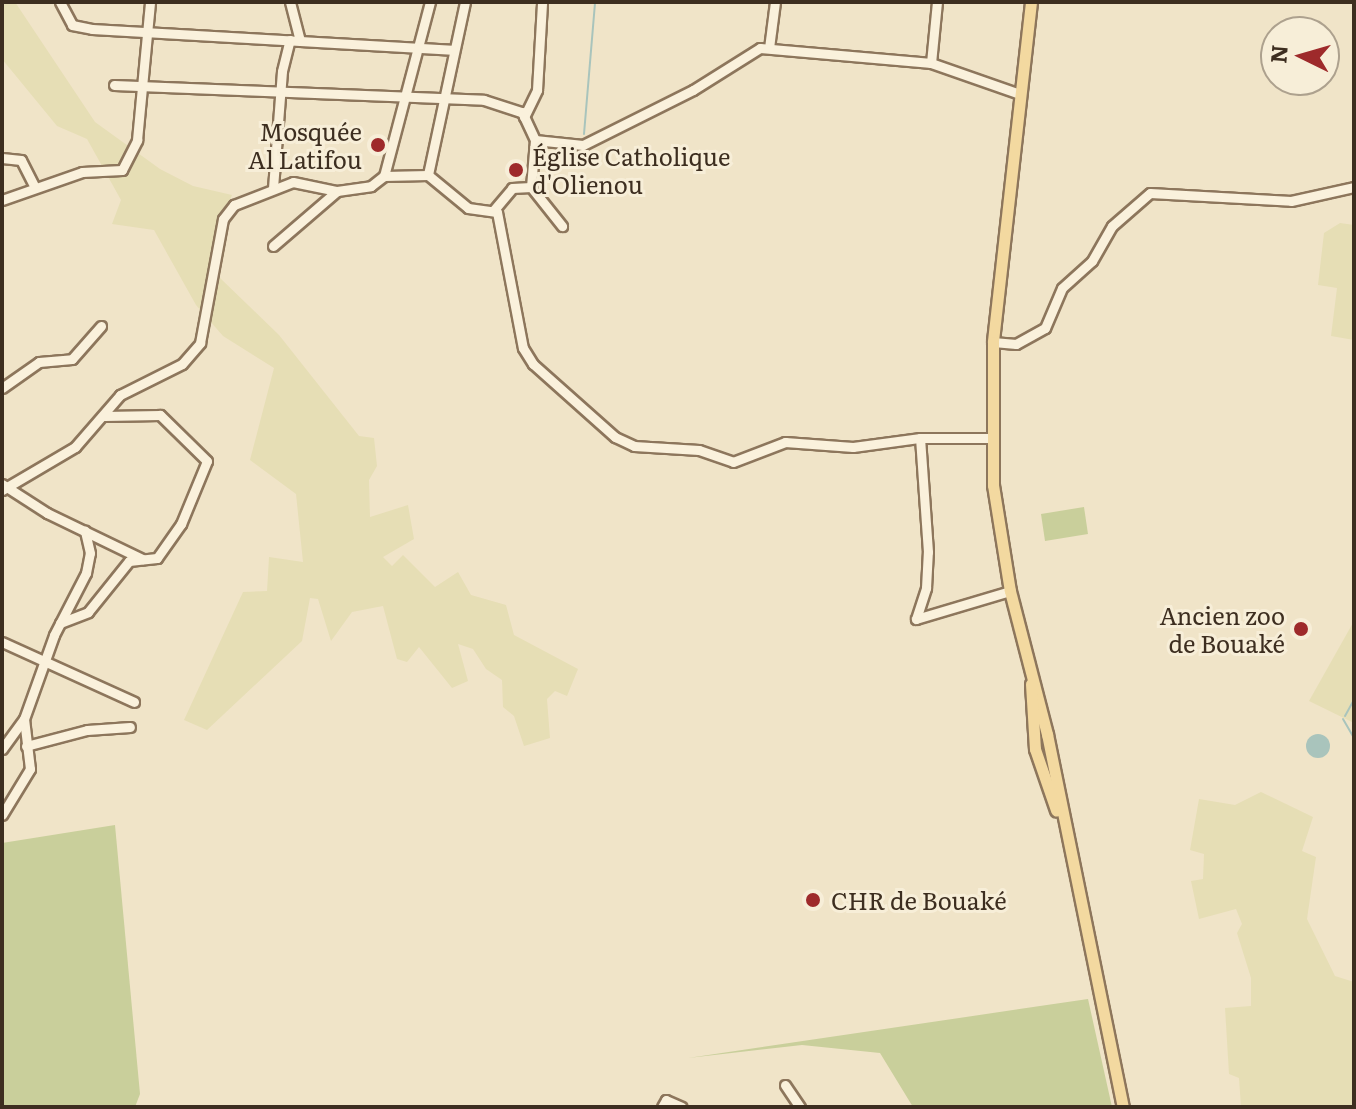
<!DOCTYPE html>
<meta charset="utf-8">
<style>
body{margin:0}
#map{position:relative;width:1356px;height:1109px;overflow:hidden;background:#f0e4c8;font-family:Literata,serif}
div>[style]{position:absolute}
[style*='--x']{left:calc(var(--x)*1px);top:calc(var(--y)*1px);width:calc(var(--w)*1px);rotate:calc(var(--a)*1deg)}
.farmland>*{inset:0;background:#e6deb5}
.green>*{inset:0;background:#c9cf9b}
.water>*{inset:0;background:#a9c4bc}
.round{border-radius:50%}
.stream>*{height:2px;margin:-1px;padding:0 1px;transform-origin:1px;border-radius:1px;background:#a9c4bc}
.roads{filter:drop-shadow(2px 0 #8d765c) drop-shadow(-2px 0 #8d765c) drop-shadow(0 2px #8d765c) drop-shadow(0 -2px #8d765c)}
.minor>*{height:9px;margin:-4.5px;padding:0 4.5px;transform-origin:4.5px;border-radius:4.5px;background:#faf1dc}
.major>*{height:11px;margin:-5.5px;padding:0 5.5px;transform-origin:5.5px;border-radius:5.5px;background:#f3d9a0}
.dots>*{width:22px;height:22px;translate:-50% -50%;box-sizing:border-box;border:4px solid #f7eed8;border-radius:50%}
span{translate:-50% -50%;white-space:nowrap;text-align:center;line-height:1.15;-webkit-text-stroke:6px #f7eed8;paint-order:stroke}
.poi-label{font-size:24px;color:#3d2e20}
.right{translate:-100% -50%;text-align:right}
.left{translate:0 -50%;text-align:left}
.frame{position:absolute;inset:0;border:4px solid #3d2e20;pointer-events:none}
.north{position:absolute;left:1260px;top:16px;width:80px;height:80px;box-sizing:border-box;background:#f7eed8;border:2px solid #ada18e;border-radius:50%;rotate:275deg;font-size:22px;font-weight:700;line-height:32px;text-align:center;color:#3d2e20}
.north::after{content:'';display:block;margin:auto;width:28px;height:36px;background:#9e2a2b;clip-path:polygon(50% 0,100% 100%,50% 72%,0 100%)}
</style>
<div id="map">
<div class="farmland">
<div style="clip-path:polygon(2px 2px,15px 2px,95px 122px,160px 169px,193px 186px,232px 195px,215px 235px,220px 278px,279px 335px,359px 436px,374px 438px,377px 466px,369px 480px,370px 517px,408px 505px,414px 539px,383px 557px,392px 566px,403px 555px,435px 587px,458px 572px,471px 595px,506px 605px,514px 635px,578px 669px,567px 696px,555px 691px,547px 699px,550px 738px,524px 746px,514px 716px,503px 707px,502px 680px,486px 669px,473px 649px,458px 644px,468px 681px,452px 688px,419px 647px,407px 662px,397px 659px,383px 606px,352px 612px,331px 641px,318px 599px,310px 598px,302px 641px,207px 730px,184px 720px,243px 592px,267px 591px,269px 557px,303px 562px,296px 494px,250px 460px,274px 368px,223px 336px,196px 305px,154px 230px,112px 224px,121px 200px,87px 139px,57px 126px,2px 59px)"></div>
<div style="clip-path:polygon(1340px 223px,1354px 225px,1354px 340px,1331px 336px,1337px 288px,1318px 285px,1324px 233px)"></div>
<div style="clip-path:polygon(1354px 621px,1354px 723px,1309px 701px)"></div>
<div style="clip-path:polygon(1261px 792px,1313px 817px,1302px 851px,1316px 857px,1307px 919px,1335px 976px,1354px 982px,1354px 1107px,1241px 1107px,1239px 1078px,1229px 1074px,1225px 1008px,1251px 1006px,1251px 978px,1237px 933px,1242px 924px,1236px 909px,1199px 919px,1191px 881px,1203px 879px,1204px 854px,1190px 850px,1199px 799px,1235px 805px)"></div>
</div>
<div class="green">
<div style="clip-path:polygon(1084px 507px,1088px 534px,1045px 541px,1041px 514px)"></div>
<div style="clip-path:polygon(115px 825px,140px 1094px,135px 1107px,2px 1107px,2px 843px)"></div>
<div style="clip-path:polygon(1088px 999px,1112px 1107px,913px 1107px,880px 1053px,802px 1045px,688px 1058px)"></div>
</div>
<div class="water">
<div class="round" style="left:1306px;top:734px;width:24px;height:24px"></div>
</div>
<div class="stream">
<div style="--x:584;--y:134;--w:132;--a:-85.2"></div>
<div style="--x:1345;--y:716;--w:18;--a:-61"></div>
<div style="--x:1343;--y:719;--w:22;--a:60"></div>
</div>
<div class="roads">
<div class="minor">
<div style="--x:60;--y:2;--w:26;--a:62"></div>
<div style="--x:72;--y:25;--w:20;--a:11"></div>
<div style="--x:92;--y:29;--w:360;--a:3.3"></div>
<div style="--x:290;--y:2;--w:40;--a:75.6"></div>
<div style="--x:465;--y:2;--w:177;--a:102.1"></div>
<div style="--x:428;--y:175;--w:52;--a:39.5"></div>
<div style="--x:468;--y:208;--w:29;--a:8"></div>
<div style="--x:497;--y:212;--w:138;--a:79.2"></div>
<div style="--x:523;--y:348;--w:19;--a:58"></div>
<div style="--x:533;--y:364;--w:110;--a:41.7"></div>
<div style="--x:615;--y:437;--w:21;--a:25"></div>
<div style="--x:634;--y:446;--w:65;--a:3.5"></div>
<div style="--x:699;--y:450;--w:36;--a:19"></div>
<div style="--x:733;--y:462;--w:56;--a:-21"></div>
<div style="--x:785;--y:442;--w:68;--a:4.2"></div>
<div style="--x:853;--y:447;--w:68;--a:-7.7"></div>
<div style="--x:920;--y:438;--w:71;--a:0"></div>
<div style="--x:769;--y:48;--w:46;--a:-82.6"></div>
<div style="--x:931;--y:63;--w:61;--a:-84.4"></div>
<div style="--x:114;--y:85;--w:370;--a:2.3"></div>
<div style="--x:484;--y:100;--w:40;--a:18"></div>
<div style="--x:522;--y:112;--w:31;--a:65"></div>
<div style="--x:535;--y:140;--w:48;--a:5.9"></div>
<div style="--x:583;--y:145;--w:123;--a:-26.6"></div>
<div style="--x:693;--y:90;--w:79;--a:-32.1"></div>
<div style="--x:760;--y:48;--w:172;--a:5"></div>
<div style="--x:931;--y:63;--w:94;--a:19.2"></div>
<div style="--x:524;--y:117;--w:30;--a:-64"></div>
<div style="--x:537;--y:90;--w:88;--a:-86.7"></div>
<div style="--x:535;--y:140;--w:47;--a:94.9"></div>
<div style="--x:531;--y:187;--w:50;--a:51.5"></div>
<div style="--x:2;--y:158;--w:19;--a:6"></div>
<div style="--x:21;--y:160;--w:28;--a:63"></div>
<div style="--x:384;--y:176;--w:44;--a:-1.3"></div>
<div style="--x:273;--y:188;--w:117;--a:-85.6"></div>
<div style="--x:282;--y:71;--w:32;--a:-76"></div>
<div style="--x:2;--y:200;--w:85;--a:-19.3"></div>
<div style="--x:82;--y:172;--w:40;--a:-2.9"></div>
<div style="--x:122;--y:170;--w:34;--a:-63"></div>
<div style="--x:137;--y:140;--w:139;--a:-84.6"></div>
<div style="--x:493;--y:211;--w:30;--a:-50"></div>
<div style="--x:512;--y:188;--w:19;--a:-3"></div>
<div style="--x:273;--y:246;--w:84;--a:-40.7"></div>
<div style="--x:993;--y:342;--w:23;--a:5"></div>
<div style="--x:1016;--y:344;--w:33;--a:-29"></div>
<div style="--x:1045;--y:328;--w:43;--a:-67"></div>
<div style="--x:1062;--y:288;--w:40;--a:-42"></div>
<div style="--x:1092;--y:261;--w:40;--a:-60.3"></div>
<div style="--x:1112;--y:226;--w:50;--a:-41"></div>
<div style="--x:1150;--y:193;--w:141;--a:3.2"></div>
<div style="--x:1291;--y:201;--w:65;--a:-12.5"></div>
<div style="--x:2;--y:388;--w:45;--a:-35.1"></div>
<div style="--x:39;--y:362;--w:33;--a:-5"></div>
<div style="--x:72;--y:359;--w:44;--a:-48.7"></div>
<div style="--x:2;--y:484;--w:54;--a:32.8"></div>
<div style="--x:47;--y:513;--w:106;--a:25.8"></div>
<div style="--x:2;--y:490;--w:85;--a:-30.5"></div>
<div style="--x:75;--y:447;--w:69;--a:-49.1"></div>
<div style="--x:120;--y:395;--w:69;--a:-26.6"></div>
<div style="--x:182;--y:364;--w:28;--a:-49"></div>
<div style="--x:200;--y:343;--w:126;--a:-79.5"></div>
<div style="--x:223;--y:219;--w:18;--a:-52"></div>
<div style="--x:234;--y:205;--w:63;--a:-21.3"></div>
<div style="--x:293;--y:182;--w:45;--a:11.6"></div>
<div style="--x:337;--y:191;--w:34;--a:-8"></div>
<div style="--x:371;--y:186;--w:16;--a:-38"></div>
<div style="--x:384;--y:176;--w:180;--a:-75.2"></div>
<div style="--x:916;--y:619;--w:33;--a:-72"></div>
<div style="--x:926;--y:588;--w:36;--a:-87"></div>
<div style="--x:928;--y:552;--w:114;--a:-94"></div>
<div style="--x:916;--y:619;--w:98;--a:-16.6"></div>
<div style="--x:60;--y:623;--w:30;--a:-21"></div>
<div style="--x:88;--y:612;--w:65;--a:-51.2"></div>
<div style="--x:129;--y:561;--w:28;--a:-6"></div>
<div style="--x:157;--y:558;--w:42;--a:-54.8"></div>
<div style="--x:181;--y:524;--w:68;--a:-67.6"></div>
<div style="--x:207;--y:461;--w:66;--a:-135.6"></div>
<div style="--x:160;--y:415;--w:56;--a:179"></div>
<div style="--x:2;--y:642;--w:145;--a:24.4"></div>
<div style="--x:26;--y:746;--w:63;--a:-14.7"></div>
<div style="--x:87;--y:730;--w:43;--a:-4"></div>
<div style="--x:2;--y:749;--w:37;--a:-54"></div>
<div style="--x:24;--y:719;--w:89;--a:-70.3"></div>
<div style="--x:54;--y:635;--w:70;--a:-62.7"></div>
<div style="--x:86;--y:573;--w:20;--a:-79"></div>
<div style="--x:90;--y:553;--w:23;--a:-103"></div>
<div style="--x:2;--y:815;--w:54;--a:-58.7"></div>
<div style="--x:30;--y:769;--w:50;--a:-96.8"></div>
<div style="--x:785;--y:1085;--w:27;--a:56"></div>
<div style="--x:662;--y:1107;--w:8;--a:-60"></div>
<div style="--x:666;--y:1100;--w:17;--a:24"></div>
</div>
<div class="major">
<div style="--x:1031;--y:2;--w:342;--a:96.4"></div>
<div style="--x:993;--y:342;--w:143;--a:90"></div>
<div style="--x:993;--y:485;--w:107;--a:80.9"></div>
<div style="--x:1010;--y:591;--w:148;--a:75.5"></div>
<div style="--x:1047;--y:734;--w:381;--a:78.5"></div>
<div style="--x:1031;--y:684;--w:65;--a:86.5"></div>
<div style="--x:1035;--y:749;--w:65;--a:71"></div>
</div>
</div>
<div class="dots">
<div style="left:378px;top:145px;background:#9e2a2b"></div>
<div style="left:516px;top:170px;background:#9e2a2b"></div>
<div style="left:1301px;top:629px;background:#9e2a2b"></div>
<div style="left:813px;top:900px;background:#9e2a2b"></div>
</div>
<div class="poi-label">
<span class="right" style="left:362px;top:145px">Mosquée<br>Al Latifou</span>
<span class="left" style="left:532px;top:170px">Église Catholique<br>d'Olienou</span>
<span class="right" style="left:1285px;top:629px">Ancien zoo<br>de Bouaké</span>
<span class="left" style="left:831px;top:900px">CHR de Bouaké</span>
</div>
<div class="frame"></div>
<div class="north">N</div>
</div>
